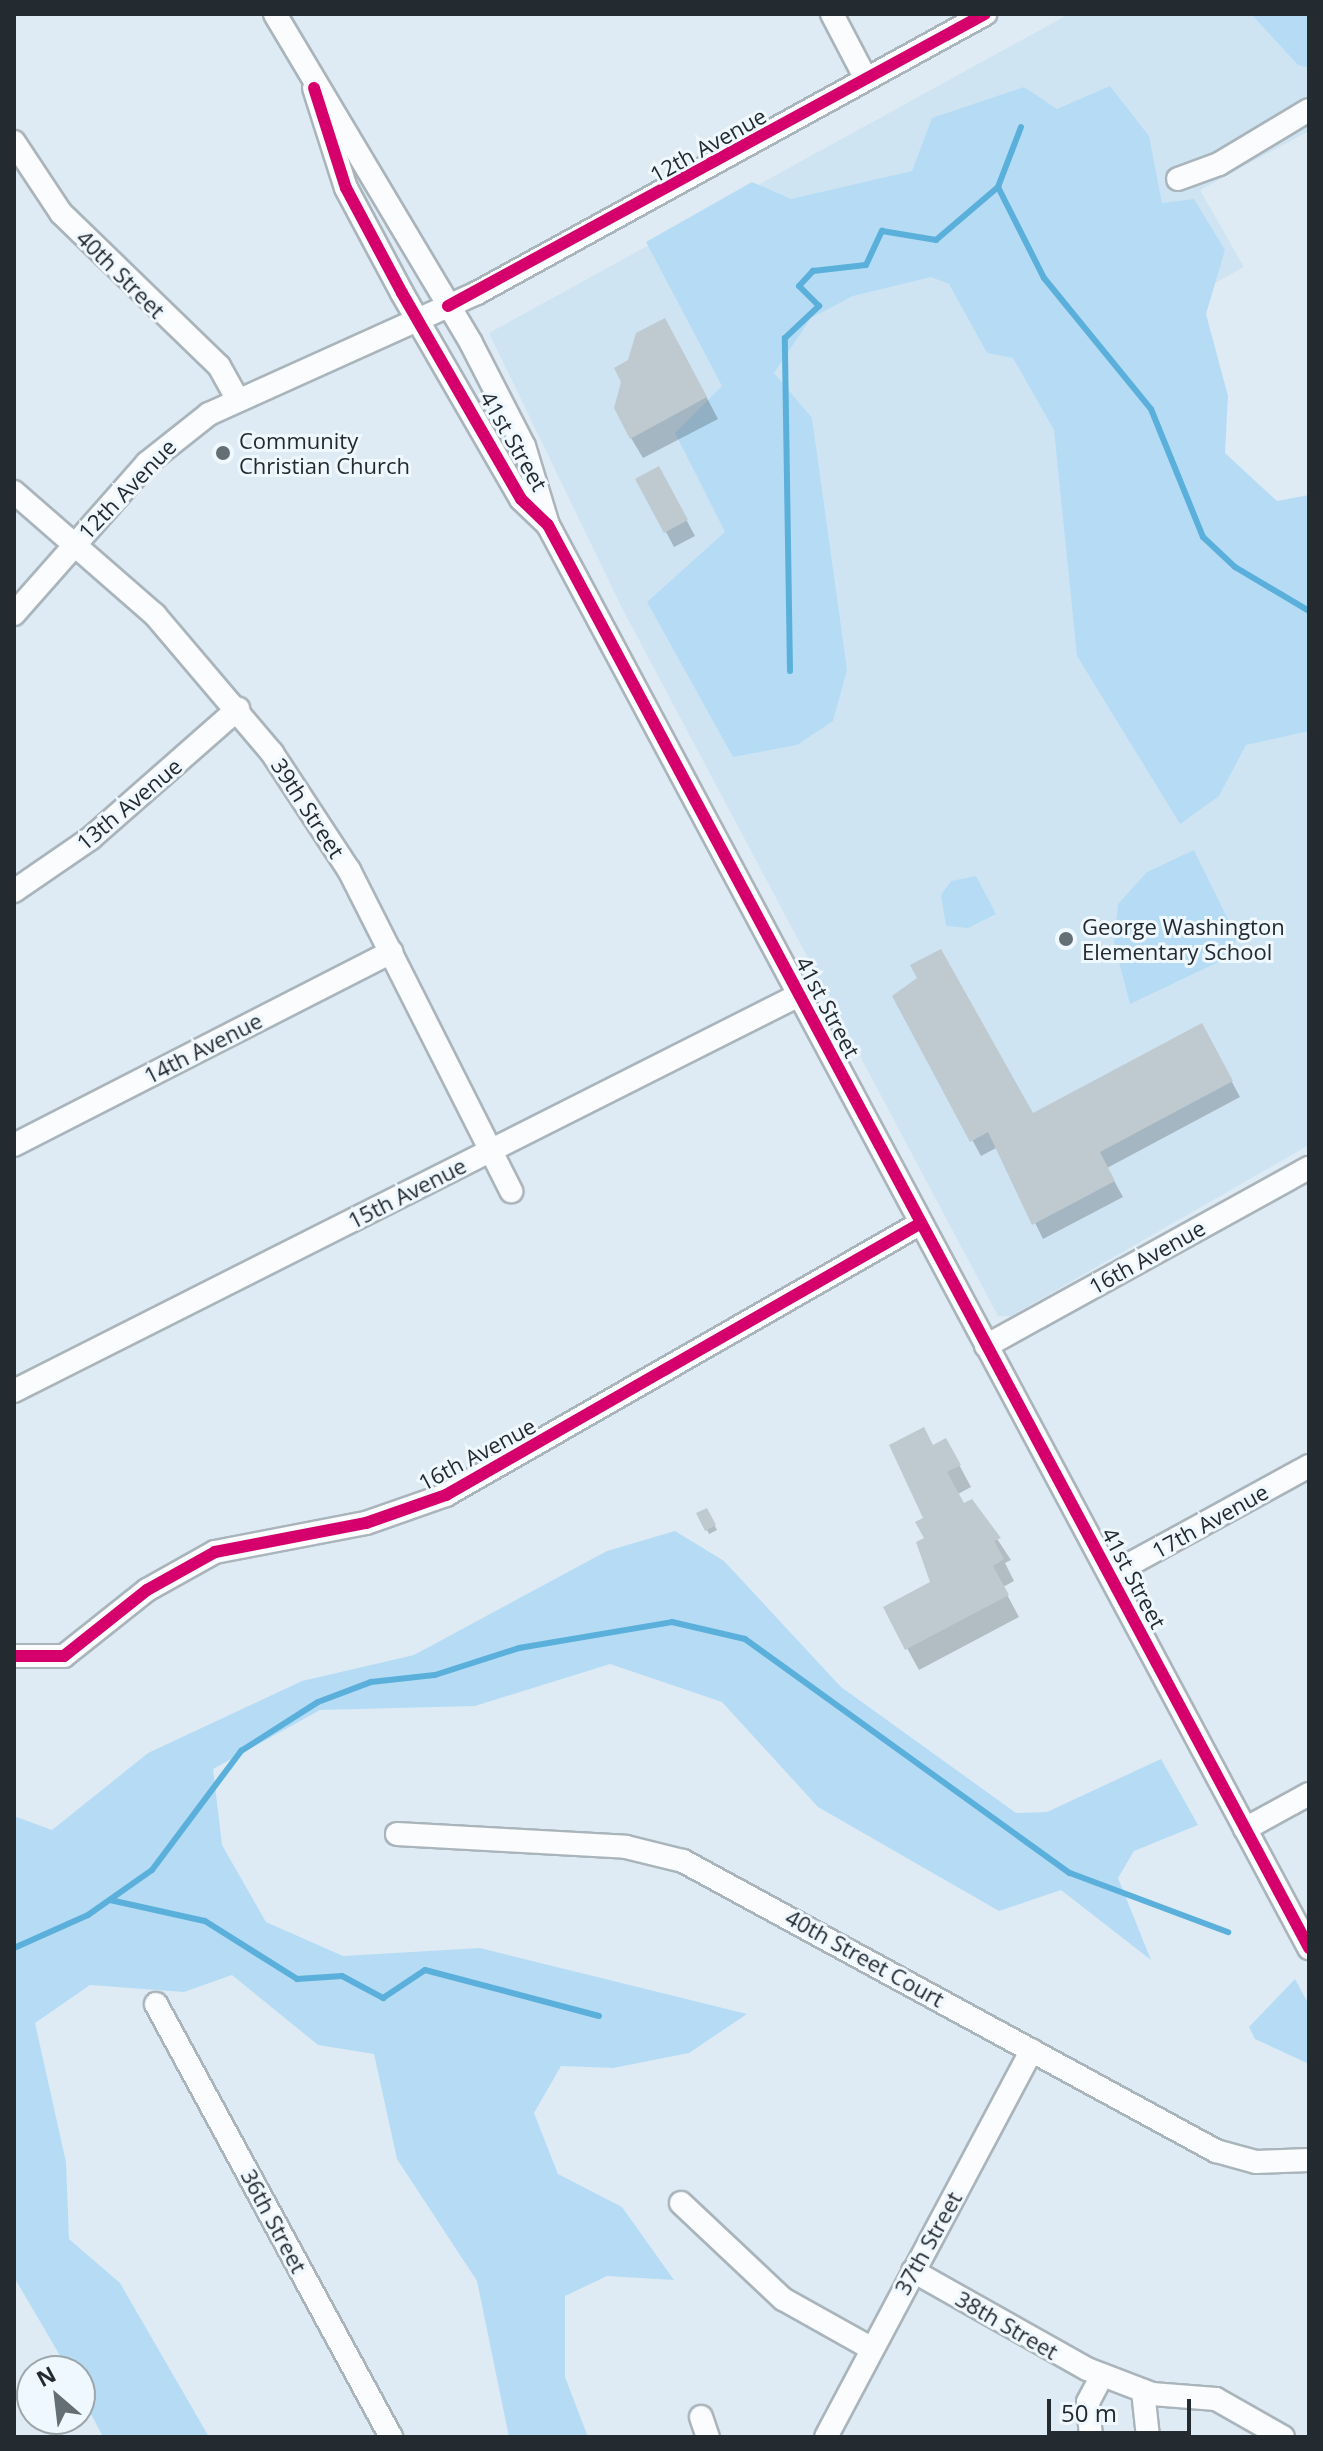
<!DOCTYPE html>
<style>
body{margin:0}
#map{position:relative;width:1323px;height:2451px;overflow:hidden;background:#deebf4;font-family:"Open Sans",sans-serif}
div>[style]{position:absolute}
[style*='--x']{left:calc(var(--x)*1px);top:calc(var(--y)*1px);width:calc(var(--w)*1px);rotate:calc(var(--a)*1deg)}
.built>*{inset:0;background:#cee4f3}
.green>*{inset:0;background:#b6dcf5}
.shadow>*{inset:0;background:#0003}
.stream>*{height:6px;margin:-3px;padding:0 3px;transform-origin:3px;border-radius:3px;background:#5bb0db}
.building>*{inset:0;background:#bfc9d0}
.roads{filter:drop-shadow(2px 0 #aab4bb) drop-shadow(-2px 0 #aab4bb) drop-shadow(0 2px #aab4bb) drop-shadow(0 -2px #aab4bb)}
.minor>*{height:22px;margin:-11px;padding:0 11px;transform-origin:11px;border-radius:11px;background:#fafcfd}
.cycleway>*{height:12px;margin:-6px;padding:0 6px;transform-origin:6px;border-radius:6px;background:#d6006c}
.dots>*{width:22px;height:22px;translate:-50% -50%;box-sizing:border-box;border:4px solid #eff8fe;border-radius:50%}
span{translate:-50% -50%;white-space:nowrap;text-align:center;line-height:1.15;-webkit-text-stroke:6px #eff8fe;paint-order:stroke}
.street-label{font-size:22px;color:#232b31}
.poi-label{font-size:22px;color:#232b31}
.left{translate:0 -50%;text-align:left}
.frame{position:absolute;inset:0;border:16px solid #232b31;pointer-events:none}
.north{position:absolute;left:16px;top:2355px;width:80px;height:80px;box-sizing:border-box;background:#eff8fe;border:2px solid #9da6ac;border-radius:50%;rotate:332deg;font-size:22px;font-weight:700;line-height:32px;text-align:center;color:#232b31}
.north::after{content:'';display:block;margin:auto;width:28px;height:36px;background:#646e75;clip-path:polygon(50% 0,100% 100%,50% 72%,0 100%)}
.scale{position:absolute;left:1047px;top:2399px;width:144px;height:36px;box-sizing:border-box;border:4px solid #232b31;border-top:0;padding-left:10px;font-size:24px;line-height:28px;white-space:nowrap;color:#232b31;-webkit-text-stroke:6px #eff8fe;paint-order:stroke}
</style>
<div id="map">
<div class="built">
<div style="clip-path:polygon(1069px 14px,1309px 14px,1309px 131px,1200px 190px,1244px 267px,1138px 325px,1309px 646px,1309px 1145px,1011px 1316px,998px 1316px,622px 608px,489px 333px)"></div>
</div>
<div class="green">
<div style="clip-path:polygon(1251px 14px,1309px 14px,1309px 68px,1298px 65px)"></div>
<div style="clip-path:polygon(1110px 86px,1149px 136px,1162px 203px,1194px 199px,1225px 250px,1206px 314px,1228px 396px,1225px 453px,1277px 501px,1309px 495px,1309px 731px,1246px 745px,1219px 796px,1180px 824px,1077px 656px,1054px 430px,1013px 358px,987px 353px,949px 284px,931px 277px,853px 296px,811px 318px,774px 373px,812px 418px,847px 670px,833px 721px,797px 745px,733px 757px,647px 602px,725px 532px,675px 433px,722px 386px,646px 242px,752px 182px,791px 199px,912px 171px,932px 118px,1024px 87px,1057px 109px)"></div>
<div style="clip-path:polygon(1194px 850px,1237px 938px,1229px 957px,1130px 1004px,1114px 943px,1118px 904px,1147px 872px)"></div>
<div style="clip-path:polygon(976px 876px,996px 914px,968px 928px,946px 926px,941px 895px,951px 881px)"></div>
<div style="clip-path:polygon(675px 1531px,724px 1561px,841px 1687px,1016px 1813px,1047px 1812px,1161px 1759px,1198px 1825px,1134px 1851px,1118px 1878px,1151px 1960px,1061px 1890px,999px 1911px,818px 1807px,722px 1702px,610px 1664px,475px 1706px,320px 1710px,213px 1769px,222px 1845px,266px 1922px,343px 1956px,480px 1948px,747px 2014px,689px 2053px,613px 2068px,561px 2066px,534px 2113px,558px 2174px,622px 2207px,674px 2280px,607px 2276px,565px 2296px,565px 2377px,588px 2437px,509px 2437px,477px 2281px,397px 2159px,374px 2054px,318px 2045px,232px 1975px,184px 1992px,90px 1985px,35px 2023px,66px 2162px,69px 2239px,120px 2283px,209px 2437px,103px 2437px,80px 2393px,80px 2371px,69px 2371px,14px 2277px,14px 1816px,52px 1830px,148px 1753px,302px 1681px,414px 1655px,607px 1551px)"></div>
<div style="clip-path:polygon(1295px 1979px,1309px 2005px,1309px 2064px,1255px 2039px,1249px 2027px)"></div>
</div>
<div class="shadow">
<div style="clip-path:polygon(677px 341px,718px 419px,643px 458px,631px 438px,630px 362px)"></div>
<div style="clip-path:polygon(667px 484px,695px 536px,674px 547px,666px 532px)"></div>
<div style="clip-path:polygon(895px 997px,1032px 1115px,1210px 1041px,1240px 1097px,1107px 1168px,1123px 1197px,1043px 1239px,998px 1147px,981px 1156px)"></div>
<div style="clip-path:polygon(933px 1447px,957px 1461px,971px 1487px,958px 1494px,964px 1506px,972px 1501px,1011px 1560px,1005px 1563px,1014px 1581px,1003px 1587px,1019px 1617px,919px 1670px,885px 1608px,933px 1583px,926px 1538px)"></div>
<div style="clip-path:polygon(706px 1510px,717px 1530px,709px 1534px,699px 1514px)"></div>
</div>
<div class="stream">
<div style="--x:1021;--y:127;--w:64;--a:111"></div>
<div style="--x:998;--y:187;--w:102;--a:63.2"></div>
<div style="--x:1044;--y:278;--w:169;--a:50.8"></div>
<div style="--x:1151;--y:409;--w:138;--a:67.9"></div>
<div style="--x:1203;--y:537;--w:44;--a:43.2"></div>
<div style="--x:1235;--y:567;--w:86;--a:30.7"></div>
<div style="--x:790;--y:671;--w:333;--a:-90.9"></div>
<div style="--x:785;--y:338;--w:47;--a:-43.3"></div>
<div style="--x:819;--y:306;--w:28;--a:-135"></div>
<div style="--x:799;--y:286;--w:21;--a:-47"></div>
<div style="--x:813;--y:271;--w:53;--a:-6.5"></div>
<div style="--x:866;--y:265;--w:38;--a:-65"></div>
<div style="--x:882;--y:231;--w:55;--a:9.5"></div>
<div style="--x:936;--y:240;--w:82;--a:-40.5"></div>
<div style="--x:110;--y:1900;--w:97;--a:12.5"></div>
<div style="--x:205;--y:1921;--w:109;--a:32.2"></div>
<div style="--x:297;--y:1979;--w:45;--a:-3.8"></div>
<div style="--x:342;--y:1976;--w:47;--a:28.2"></div>
<div style="--x:383;--y:1998;--w:50;--a:-33.7"></div>
<div style="--x:425;--y:1970;--w:180;--a:14.8"></div>
<div style="--x:14;--y:1948;--w:81;--a:-24"></div>
<div style="--x:88;--y:1915;--w:78;--a:-35.1"></div>
<div style="--x:152;--y:1870;--w:149;--a:-53.2"></div>
<div style="--x:241;--y:1751;--w:91;--a:-32.5"></div>
<div style="--x:318;--y:1702;--w:57;--a:-20.7"></div>
<div style="--x:371;--y:1682;--w:64;--a:-6.2"></div>
<div style="--x:435;--y:1675;--w:88;--a:-17.8"></div>
<div style="--x:519;--y:1648;--w:155;--a:-9.6"></div>
<div style="--x:672;--y:1622;--w:75;--a:13.1"></div>
<div style="--x:745;--y:1639;--w:400;--a:35.8"></div>
<div style="--x:1070;--y:1873;--w:169;--a:20.5"></div>
</div>
<div class="building">
<div style="clip-path:polygon(665px 318px,707px 397px,630px 439px,614px 408px,621px 382px,614px 368px,628px 360px,636px 333px)"></div>
<div style="clip-path:polygon(659px 466px,688px 520px,664px 533px,635px 479px)"></div>
<div style="clip-path:polygon(941px 949px,1033px 1113px,1202px 1023px,1233px 1081px,1100px 1152px,1115px 1181px,1032px 1225px,988px 1132px,970px 1142px,892px 996px,917px 978px,910px 965px)"></div>
<div style="clip-path:polygon(924px 1427px,933px 1445px,946px 1438px,961px 1465px,947px 1472px,964px 1503px,972px 1499px,1001px 1538px,994px 1541px,1004px 1559px,993px 1566px,1009px 1595px,905px 1650px,883px 1607px,930px 1582px,916px 1542px,924px 1538px,915px 1522px,923px 1518px,889px 1445px)"></div>
<div style="clip-path:polygon(707px 1508px,716px 1525px,705px 1531px,696px 1513px)"></div>
</div>
<div class="roads">
<div class="minor">
<div style="--x:275;--y:14;--w:383;--a:59.2"></div>
<div style="--x:471;--y:343;--w:116;--a:62.8"></div>
<div style="--x:524;--y:446;--w:83;--a:73.1"></div>
<div style="--x:832;--y:14;--w:73;--a:62.4"></div>
<div style="--x:314;--y:88;--w:105;--a:72.3"></div>
<div style="--x:346;--y:188;--w:119;--a:61.9"></div>
<div style="--x:402;--y:293;--w:238;--a:60"></div>
<div style="--x:521;--y:499;--w:37;--a:44"></div>
<div style="--x:548;--y:525;--w:1614;--a:61.86"></div>
<div style="--x:14;--y:142;--w:85;--a:56.5"></div>
<div style="--x:61;--y:213;--w:220;--a:44.1"></div>
<div style="--x:219;--y:366;--w:37;--a:61"></div>
<div style="--x:1178;--y:179;--w:44;--a:-20.1"></div>
<div style="--x:1219;--y:164;--w:105;--a:-31"></div>
<div style="--x:14;--y:492;--w:187;--a:41.1"></div>
<div style="--x:155;--y:615;--w:181;--a:49.7"></div>
<div style="--x:272;--y:753;--w:140;--a:56.7"></div>
<div style="--x:349;--y:870;--w:360;--a:63.2"></div>
<div style="--x:14;--y:614;--w:201;--a:-48.6"></div>
<div style="--x:147;--y:463;--w:79;--a:-38.3"></div>
<div style="--x:209;--y:414;--w:294;--a:-24.3"></div>
<div style="--x:477;--y:293;--w:580;--a:-28.78"></div>
<div style="--x:14;--y:891;--w:93;--a:-34.5"></div>
<div style="--x:91;--y:838;--w:196;--a:-41.3"></div>
<div style="--x:14;--y:1145;--w:424;--a:-27.1"></div>
<div style="--x:986;--y:1346;--w:369;--a:-28.9"></div>
<div style="--x:14;--y:1391;--w:879;--a:-26.77"></div>
<div style="--x:1110;--y:1575;--w:227;--a:-28.7"></div>
<div style="--x:14;--y:1656;--w:50;--a:0"></div>
<div style="--x:64;--y:1656;--w:106;--a:-38.5"></div>
<div style="--x:147;--y:1590;--w:78;--a:-29.2"></div>
<div style="--x:215;--y:1552;--w:154;--a:-10.9"></div>
<div style="--x:366;--y:1523;--w:85;--a:-19.3"></div>
<div style="--x:446;--y:1495;--w:547;--a:-29.8"></div>
<div style="--x:1245;--y:1829;--w:73;--a:-28.7"></div>
<div style="--x:397;--y:1834;--w:229;--a:3.2"></div>
<div style="--x:626;--y:1847;--w:59;--a:13.8"></div>
<div style="--x:683;--y:1861;--w:607;--a:28.55"></div>
<div style="--x:1216;--y:2151;--w:41;--a:15.4"></div>
<div style="--x:1256;--y:2162;--w:53;--a:-2.2"></div>
<div style="--x:156;--y:2004;--w:493;--a:61.5"></div>
<div style="--x:681;--y:2203;--w:140;--a:43.3"></div>
<div style="--x:783;--y:2299;--w:98;--a:29.2"></div>
<div style="--x:913;--y:2271;--w:200;--a:29.4"></div>
<div style="--x:1087;--y:2369;--w:70;--a:21"></div>
<div style="--x:1152;--y:2394;--w:64;--a:4.5"></div>
<div style="--x:1216;--y:2399;--w:77;--a:29.6"></div>
<div style="--x:1143;--y:2391;--w:46;--a:83.8"></div>
<div style="--x:701;--y:2417;--w:21;--a:71"></div>
<div style="--x:826;--y:2437;--w:438;--a:-62"></div>
<div style="--x:1091;--y:2437;--w:35;--a:-95"></div>
<div style="--x:1088;--y:2402;--w:30;--a:-62"></div>
</div>
</div>
<div class="cycleway">
<div style="--x:314;--y:88;--w:105;--a:72.3"></div>
<div style="--x:346;--y:188;--w:119;--a:61.9"></div>
<div style="--x:402;--y:293;--w:238;--a:60"></div>
<div style="--x:521;--y:499;--w:37;--a:44"></div>
<div style="--x:548;--y:525;--w:1614;--a:61.86"></div>
<div style="--x:448;--y:306;--w:611;--a:-28.54"></div>
<div style="--x:14;--y:1656;--w:50;--a:0"></div>
<div style="--x:64;--y:1656;--w:106;--a:-38.5"></div>
<div style="--x:147;--y:1590;--w:78;--a:-29.2"></div>
<div style="--x:215;--y:1552;--w:154;--a:-10.9"></div>
<div style="--x:366;--y:1523;--w:85;--a:-19.3"></div>
<div style="--x:446;--y:1495;--w:547;--a:-29.8"></div>
</div>
<div class="dots">
<div style="left:223px;top:453px;background:#646e75"></div>
<div style="left:1066px;top:939px;background:#646e75"></div>
</div>
<div class="street-label">
<span style="left:708px;top:145px;rotate:-29deg">12th Avenue</span>
<span style="left:121px;top:274px;rotate:45deg">40th Street</span>
<span style="left:514px;top:441px;rotate:60deg">41st Street</span>
<span style="left:127px;top:489px;rotate:-46deg">12th Avenue</span>
<span style="left:129px;top:804px;rotate:-40deg">13th Avenue</span>
<span style="left:308px;top:808px;rotate:57deg">39th Street</span>
<span style="left:828px;top:1007px;rotate:62deg">41st Street</span>
<span style="left:203px;top:1048px;rotate:-27deg">14th Avenue</span>
<span style="left:407px;top:1193px;rotate:-27deg">15th Avenue</span>
<span style="left:1147px;top:1257px;rotate:-29deg">16th Avenue</span>
<span style="left:477px;top:1454px;rotate:-28deg">16th Avenue</span>
<span style="left:1210px;top:1521px;rotate:-29deg">17th Avenue</span>
<span style="left:1134px;top:1578px;rotate:62deg">41st Street</span>
<span style="left:865px;top:1958px;rotate:29deg">40th Street Court</span>
<span style="left:274px;top:2221px;rotate:62deg">36th Street</span>
<span style="left:928px;top:2243px;rotate:-61deg">37th Street</span>
<span style="left:1007px;top:2325px;rotate:30deg">38th Street</span>
</div>
<div class="poi-label">
<span class="left" style="left:239px;top:453px">Community<br>Christian Church</span>
<span class="left" style="left:1082px;top:939px">George Washington<br>Elementary School</span>
</div>
<div class="frame"></div>
<div class="north">N</div>
<div class="scale">50 m</div>
</div>
